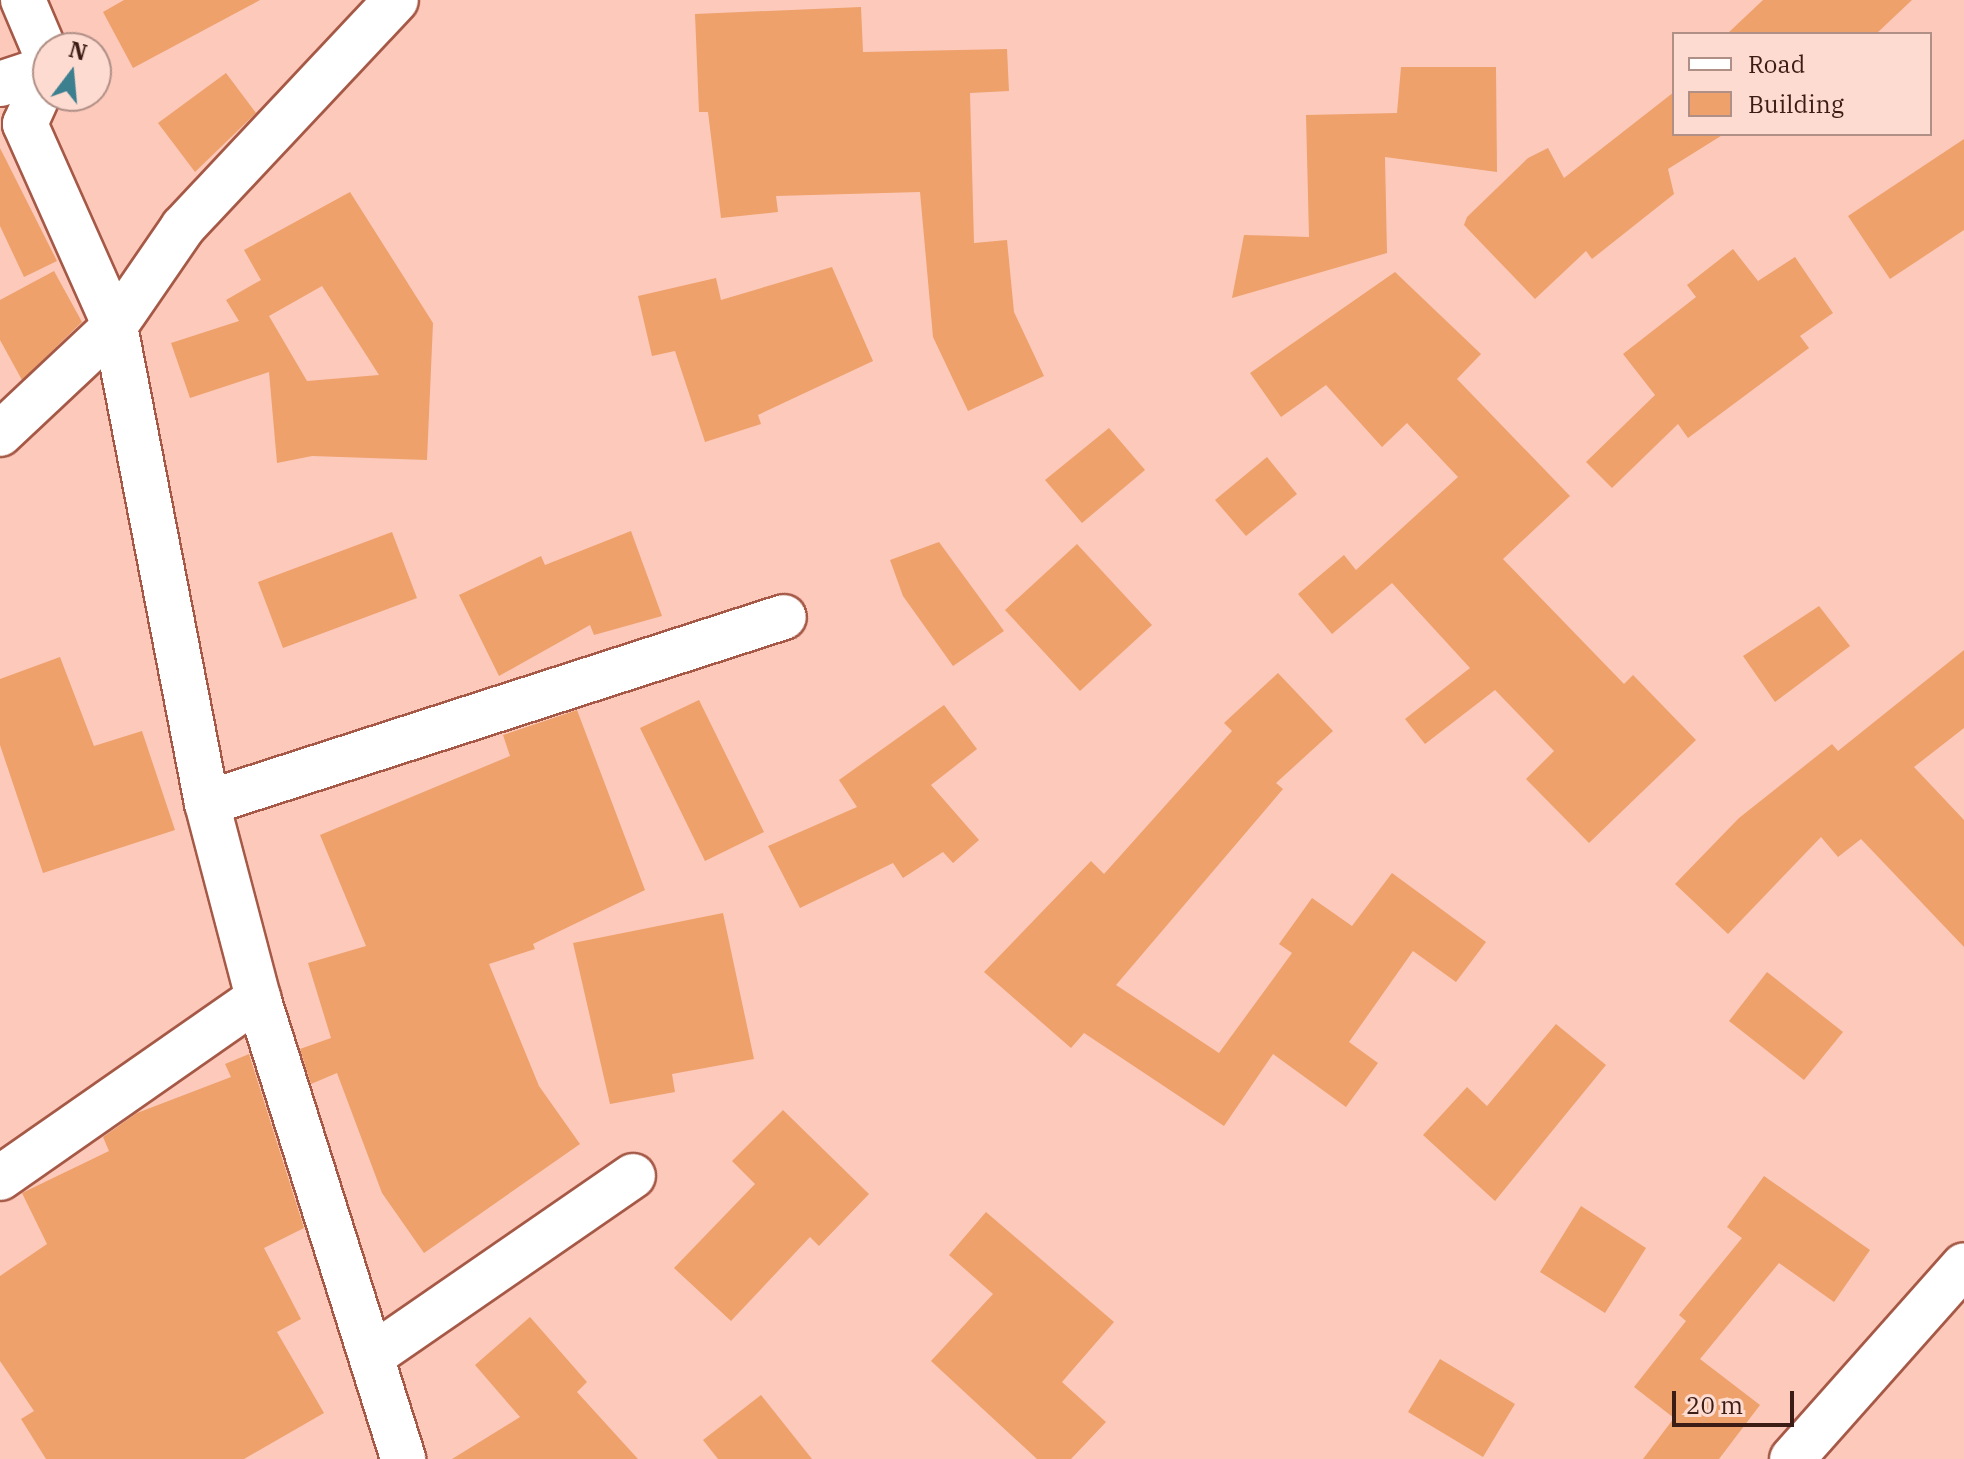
<!DOCTYPE html>
<style>
body{margin:0}
#map{position:relative;width:1964px;height:1459px;overflow:hidden;background:#fdc9bb;font-family:"IBM Plex Serif",serif}
div>[style]{position:absolute}
[style*='--x']{left:calc(var(--x)*1px);top:calc(var(--y)*1px);width:calc(var(--w)*1px);rotate:calc(var(--a)*1deg)}
.building>*{inset:0;background:#eea16b}
.roads{filter:drop-shadow(2px 0 #a55946) drop-shadow(-2px 0 #a55946) drop-shadow(0 2px #a55946) drop-shadow(0 -2px #a55946)}
.minor>*{height:44px;margin:-22px;padding:0 22px;transform-origin:22px;border-radius:22px;background:#fff}
span{translate:-50% -50%;white-space:nowrap;text-align:center;line-height:1.15;-webkit-text-stroke:6px #fedbd1;paint-order:stroke}
.legend{position:absolute;left:1672px;top:32px;width:260px;height:104px;box-sizing:border-box;background:#fedbd1;border:2px solid #b08f86;margin:0;padding:10px 14px;list-style:none;font-size:24px;color:#3c1d15}
.legend li{display:flex;align-items:center;gap:16px;height:40px}
.legend b{width:40px;border:2px solid #b08f86}
.north{position:absolute;left:32px;top:32px;width:80px;height:80px;box-sizing:border-box;background:#fedbd1;border:2px solid #b08f86;border-radius:50%;rotate:16deg;font-size:22px;font-weight:700;line-height:32px;text-align:center;color:#3c1d15}
.north::after{content:'';display:block;margin:auto;width:28px;height:36px;background:#3c7f8f;clip-path:polygon(50% 0,100% 100%,50% 72%,0 100%)}
.scale{position:absolute;left:1672px;top:1391px;width:122px;height:36px;box-sizing:border-box;border:4px solid #3c1d15;border-top:0;padding-left:10px;font-size:24px;line-height:28px;white-space:nowrap;color:#3c1d15;-webkit-text-stroke:6px #fedbd1;paint-order:stroke}
</style>
<div id="map">
<div class="building">
<div style="clip-path:polygon(124px 0,260px 0,133px 68px,103px 12px)"></div>
<div style="clip-path:polygon(1763px 0,1912px 0,1876px 34px,1727px 34px)"></div>
<div style="clip-path:polygon(861px 7px,863px 52px,1007px 49px,1009px 91px,970px 93px,974px 243px,1007px 240px,1014px 312px,1044px 376px,968px 411px,933px 337px,920px 192px,776px 196px,778px 212px,721px 218px,708px 112px,699px 112px,695px 14px)"></div>
<div style="clip-path:polygon(1401px 67px,1496px 67px,1497px 172px,1385px 157px,1387px 253px,1232px 298px,1244px 235px,1309px 237px,1306px 115px,1397px 113px)"></div>
<div style="clip-path:polygon(226px 73px,256px 113px,195px 172px,158px 123px)"></div>
<div style="clip-path:polygon(1674px 92px,1674px 134px,1724px 134px,1668px 169px,1674px 194px,1592px 259px,1586px 251px,1535px 299px,1464px 225px,1467px 217px,1528px 158px,1548px 148px,1564px 178px)"></div>
<div style="clip-path:polygon(1964px 139px,1964px 230px,1890px 279px,1848px 216px)"></div>
<div style="clip-path:polygon(0 148px,57px 261px,24px 277px,0 226px)"></div>
<div style="clip-path:polygon(evenodd,350px 192px,433px 323px,427px 460px,312px 456px,277px 463px,269px 372px,190px 398px,171px 343px,239px 321px,226px 300px,261px 280px,244px 250px,350px 192px,322px 286px,379px 375px,307px 381px,269px 316px,322px 286px)"></div>
<div style="clip-path:polygon(1733px 249px,1758px 281px,1795px 257px,1833px 313px,1800px 336px,1809px 348px,1688px 438px,1678px 424px,1612px 488px,1586px 462px,1655px 395px,1623px 354px,1696px 297px,1687px 285px)"></div>
<div style="clip-path:polygon(832px 267px,873px 361px,758px 415px,761px 424px,705px 442px,675px 351px,652px 356px,638px 296px,716px 278px,721px 300px)"></div>
<div style="clip-path:polygon(54px 271px,82px 322px,22px 380px,0 340px,0 300px)"></div>
<div style="clip-path:polygon(1395px 272px,1481px 354px,1457px 379px,1570px 496px,1503px 559px,1624px 684px,1633px 675px,1696px 740px,1589px 843px,1526px 779px,1554px 751px,1495px 690px,1425px 744px,1405px 719px,1470px 668px,1392px 583px,1332px 634px,1298px 594px,1344px 555px,1356px 570px,1458px 477px,1407px 423px,1382px 447px,1326px 385px,1281px 417px,1250px 373px)"></div>
<div style="clip-path:polygon(1109px 428px,1145px 470px,1082px 523px,1045px 480px)"></div>
<div style="clip-path:polygon(1267px 457px,1297px 494px,1246px 536px,1215px 500px)"></div>
<div style="clip-path:polygon(631px 531px,662px 616px,594px 635px,590px 625px,499px 676px,459px 595px,541px 556px,545px 565px)"></div>
<div style="clip-path:polygon(392px 532px,417px 598px,283px 648px,258px 582px)"></div>
<div style="clip-path:polygon(939px 542px,1004px 631px,953px 666px,903px 596px,890px 560px)"></div>
<div style="clip-path:polygon(1077px 544px,1152px 625px,1080px 691px,1005px 610px)"></div>
<div style="clip-path:polygon(1819px 606px,1850px 646px,1775px 702px,1743px 656px)"></div>
<div style="clip-path:polygon(1964px 650px,1964px 728px,1914px 767px,1964px 820px,1964px 947px,1861px 839px,1838px 857px,1821px 837px,1728px 934px,1675px 884px,1739px 818px,1832px 744px,1838px 751px)"></div>
<div style="clip-path:polygon(60px 657px,94px 746px,142px 731px,175px 830px,43px 873px,0 745px,0 679px)"></div>
<div style="clip-path:polygon(1278px 673px,1333px 731px,1276px 783px,1283px 789px,1116px 985px,1219px 1053px,1292px 953px,1279px 944px,1312px 898px,1352px 926px,1392px 873px,1486px 942px,1456px 982px,1413px 951px,1349px 1042px,1378px 1063px,1346px 1107px,1273px 1054px,1224px 1126px,1084px 1033px,1071px 1048px,984px 972px,1091px 861px,1104px 874px,1232px 731px,1224px 723px)"></div>
<div style="clip-path:polygon(699px 700px,764px 832px,705px 861px,640px 728px)"></div>
<div style="clip-path:polygon(944px 705px,977px 749px,931px 785px,979px 840px,953px 863px,943px 852px,903px 878px,893px 863px,800px 908px,768px 846px,857px 807px,839px 780px)"></div>
<div style="clip-path:polygon(577px 710px,645px 890px,533px 944px,535px 949px,489px 964px,539px 1086px,580px 1144px,424px 1253px,382px 1193px,337px 1073px,311px 1084px,300px 1049px,331px 1038px,308px 963px,366px 946px,320px 835px,510px 756px,503px 735px)"></div>
<div style="clip-path:polygon(723px 913px,754px 1059px,672px 1074px,675px 1092px,610px 1104px,573px 943px)"></div>
<div style="clip-path:polygon(1767px 972px,1843px 1032px,1804px 1080px,1729px 1021px)"></div>
<div style="clip-path:polygon(1556px 1024px,1606px 1065px,1495px 1201px,1423px 1135px,1467px 1087px,1487px 1106px)"></div>
<div style="clip-path:polygon(249px 1054px,304px 1228px,264px 1248px,301px 1319px,277px 1332px,324px 1413px,244px 1459px,46px 1459px,21px 1419px,34px 1411px,0 1361px,0 1276px,47px 1244px,22px 1193px,109px 1151px,103px 1137px,137px 1113px,231px 1077px,225px 1064px)"></div>
<div style="clip-path:polygon(783px 1110px,869px 1194px,819px 1246px,810px 1237px,731px 1321px,674px 1268px,755px 1184px,732px 1161px)"></div>
<div style="clip-path:polygon(1764px 1176px,1870px 1250px,1834px 1302px,1779px 1263px,1700px 1359px,1760px 1405px,1719px 1459px,1643px 1459px,1674px 1418px,1634px 1387px,1686px 1321px,1679px 1315px,1742px 1238px,1727px 1227px)"></div>
<div style="clip-path:polygon(1581px 1206px,1646px 1248px,1605px 1313px,1540px 1272px)"></div>
<div style="clip-path:polygon(986px 1212px,1114px 1322px,1062px 1382px,1106px 1422px,1071px 1459px,1037px 1459px,931px 1361px,993px 1294px,949px 1255px)"></div>
<div style="clip-path:polygon(530px 1317px,587px 1382px,577px 1392px,638px 1459px,452px 1459px,520px 1417px,475px 1365px)"></div>
<div style="clip-path:polygon(1440px 1359px,1515px 1404px,1483px 1457px,1408px 1412px)"></div>
<div style="clip-path:polygon(761px 1395px,812px 1459px,718px 1459px,703px 1440px)"></div>
</div>
<div class="roads">
<div class="minor">
<div style="--x:23;--y:0;--w:64;--a:67"></div>
<div style="--x:48;--y:73;--w:56;--a:114.3"></div>
<div style="--x:25;--y:124;--w:221;--a:66"></div>
<div style="--x:115;--y:326;--w:486;--a:79.1"></div>
<div style="--x:207;--y:803;--w:202;--a:75.3"></div>
<div style="--x:258;--y:998;--w:483;--a:72.5"></div>
<div style="--x:0;--y:84;--w:51;--a:-18.4"></div>
<div style="--x:0;--y:434;--w:158;--a:-43.2"></div>
<div style="--x:115;--y:326;--w:120;--a:-55.5"></div>
<div style="--x:183;--y:227;--w:311;--a:-46.8"></div>
<div style="--x:207;--y:803;--w:606;--a:-17.87"></div>
<div style="--x:0;--y:1178;--w:315;--a:-34.9"></div>
<div style="--x:372;--y:1356;--w:317;--a:-34.6"></div>
<div style="--x:1792;--y:1459;--w:259;--a:-48.4"></div>
</div>
</div>
<ul class="legend">
<li><b style="height:10px;background:#fff"></b>Road</li>
<li><b style="height:22px;background:#eea16b"></b>Building</li>
</ul>
<div class="north">N</div>
<div class="scale">20 m</div>
</div>
